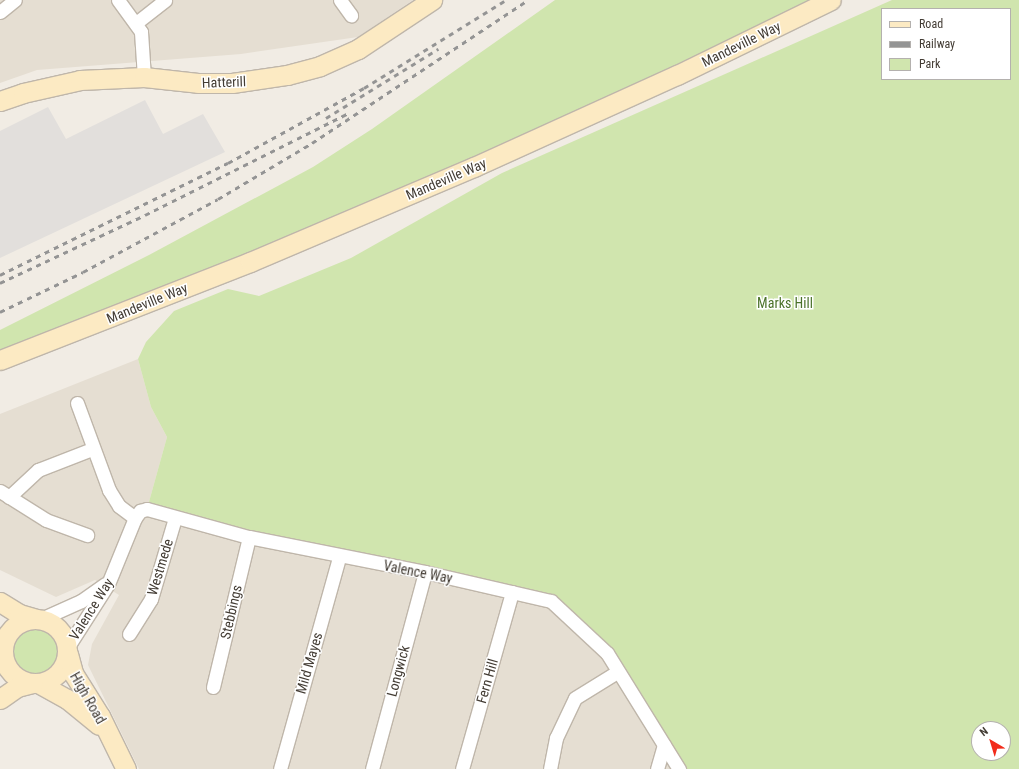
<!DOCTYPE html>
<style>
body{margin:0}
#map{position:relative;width:1019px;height:769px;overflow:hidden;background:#f1ece4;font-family:"Roboto Condensed",sans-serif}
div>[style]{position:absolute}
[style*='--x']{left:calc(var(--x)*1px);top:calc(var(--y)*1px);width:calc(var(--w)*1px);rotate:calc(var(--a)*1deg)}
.residential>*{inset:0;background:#e5ded2}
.green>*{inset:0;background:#d0e5ae}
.round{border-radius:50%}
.parking>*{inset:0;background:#e2dfdc}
.roads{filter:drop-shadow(1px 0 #bfb6aa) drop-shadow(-1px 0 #bfb6aa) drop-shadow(0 1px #bfb6aa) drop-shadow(0 -1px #bfb6aa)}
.street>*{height:13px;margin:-6.5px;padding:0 6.5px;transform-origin:6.5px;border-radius:6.5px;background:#fff}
.secondary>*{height:19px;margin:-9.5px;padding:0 9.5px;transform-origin:9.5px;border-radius:9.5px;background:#fceac3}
.secondary>.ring{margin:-9.5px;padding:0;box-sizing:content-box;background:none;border:19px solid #fceac3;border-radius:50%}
.rail>*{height:3px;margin-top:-1.5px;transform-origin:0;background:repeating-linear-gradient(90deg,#949494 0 5px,transparent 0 10px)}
span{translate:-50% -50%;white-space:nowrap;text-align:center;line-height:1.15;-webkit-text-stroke:3px #fff;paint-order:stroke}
.street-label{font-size:14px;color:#433c34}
.park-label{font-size:14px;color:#4b722a}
.legend{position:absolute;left:881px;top:8px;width:130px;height:72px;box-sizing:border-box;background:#fff;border:1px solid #b4b1ae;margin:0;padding:5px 7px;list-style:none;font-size:12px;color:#433c34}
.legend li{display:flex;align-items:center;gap:8px;height:20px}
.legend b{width:20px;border:1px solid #b4b1ae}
.north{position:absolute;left:971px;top:721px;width:40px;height:40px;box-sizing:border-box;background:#fff;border:1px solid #b4b1ae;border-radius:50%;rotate:322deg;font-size:11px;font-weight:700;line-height:16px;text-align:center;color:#433c34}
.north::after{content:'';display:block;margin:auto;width:14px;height:18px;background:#f22c1b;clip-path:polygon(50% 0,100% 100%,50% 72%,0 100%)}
</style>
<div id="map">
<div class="residential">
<div style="clip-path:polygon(0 0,413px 0,358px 37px,241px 54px,37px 70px,0 83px)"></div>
<div style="clip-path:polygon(138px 359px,151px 407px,167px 437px,147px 509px,551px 601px,710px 769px,139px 769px,88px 665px,92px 644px,119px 595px,95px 580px,56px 597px,0 570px,0 414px)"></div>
</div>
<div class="green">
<div style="clip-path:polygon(555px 0,831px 0,752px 39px,0 360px,0 330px,149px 255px,313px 167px,372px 129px)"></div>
<div style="clip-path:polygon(evenodd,892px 0,1019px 0,1019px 769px,680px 769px,617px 672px,551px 601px,147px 509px,167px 437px,151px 407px,138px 359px,146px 342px,174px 311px,228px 289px,259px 296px,351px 258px,502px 173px,892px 0,882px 9px,1010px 9px,1010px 79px,882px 79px,882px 9px,892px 0,979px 729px,1003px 729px,1003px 753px,979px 753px,979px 729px)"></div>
<div class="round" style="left:12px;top:628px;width:46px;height:46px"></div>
</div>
<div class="parking">
<div style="clip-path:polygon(145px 100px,163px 134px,203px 114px,225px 152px,0 258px,0 131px,48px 107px,66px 139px)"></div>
</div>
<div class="roads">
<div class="street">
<div style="--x:118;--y:0;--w:39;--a:54"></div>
<div style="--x:141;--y:32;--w:45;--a:86.2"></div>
<div style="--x:340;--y:0;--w:19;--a:54"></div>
<div style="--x:0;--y:12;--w:19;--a:-39"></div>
<div style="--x:136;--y:23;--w:37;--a:-38"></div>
<div style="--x:77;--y:403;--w:93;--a:69.8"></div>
<div style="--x:109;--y:490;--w:19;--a:58"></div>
<div style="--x:119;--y:506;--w:20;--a:37"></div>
<div style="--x:0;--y:491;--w:54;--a:32.2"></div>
<div style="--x:46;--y:520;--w:44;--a:20.1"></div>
<div style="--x:9;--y:497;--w:40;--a:-43"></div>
<div style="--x:38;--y:470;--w:58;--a:-21.3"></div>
<div style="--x:41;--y:619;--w:44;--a:-24.2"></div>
<div style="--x:81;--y:601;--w:29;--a:-35"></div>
<div style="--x:129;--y:634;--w:41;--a:-57.8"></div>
<div style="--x:151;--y:599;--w:84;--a:-73.5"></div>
<div style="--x:67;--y:648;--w:76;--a:-57.4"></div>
<div style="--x:108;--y:584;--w:71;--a:-67.8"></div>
<div style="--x:135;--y:518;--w:9;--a:-54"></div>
<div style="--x:140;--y:511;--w:7;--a:-16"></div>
<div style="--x:147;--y:509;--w:106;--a:15.4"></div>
<div style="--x:249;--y:537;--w:179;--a:11.2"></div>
<div style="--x:425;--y:572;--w:129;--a:13"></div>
<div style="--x:551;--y:601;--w:76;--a:42.9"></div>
<div style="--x:607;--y:653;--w:137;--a:58.2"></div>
<div style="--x:213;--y:687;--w:154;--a:-76.5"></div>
<div style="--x:280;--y:769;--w:220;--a:-74.4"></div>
<div style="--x:372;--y:769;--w:204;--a:-74.9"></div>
<div style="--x:462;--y:769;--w:184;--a:-74.2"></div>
<div style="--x:550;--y:769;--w:32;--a:-79"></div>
<div style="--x:556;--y:738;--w:44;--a:-64.6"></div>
<div style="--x:575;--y:698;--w:49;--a:-31.8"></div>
<div style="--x:657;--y:769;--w:25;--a:-74"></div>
</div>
<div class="secondary">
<div style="--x:0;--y:101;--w:24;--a:-19"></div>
<div style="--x:23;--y:93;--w:58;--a:-12.8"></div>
<div style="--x:80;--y:80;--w:64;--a:-2.7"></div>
<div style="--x:144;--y:77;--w:54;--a:6.3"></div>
<div style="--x:198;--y:83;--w:34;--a:0"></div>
<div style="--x:232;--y:83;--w:56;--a:-8.3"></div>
<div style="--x:287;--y:75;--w:34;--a:-15"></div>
<div style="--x:320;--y:66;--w:42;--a:-24.1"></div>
<div style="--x:358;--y:49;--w:89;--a:-33.5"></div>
<div style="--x:0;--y:360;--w:269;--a:-21.4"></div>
<div style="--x:250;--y:262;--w:243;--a:-23"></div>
<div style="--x:474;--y:167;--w:223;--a:-24.4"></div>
<div style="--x:677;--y:75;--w:171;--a:-26"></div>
<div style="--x:0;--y:602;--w:22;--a:32"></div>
<div style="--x:19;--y:614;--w:18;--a:16"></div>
<div class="ring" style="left:3px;top:619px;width:45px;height:45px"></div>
<div style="--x:68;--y:654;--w:20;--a:75"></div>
<div style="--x:73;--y:673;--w:51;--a:57.9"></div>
<div style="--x:100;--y:716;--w:59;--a:63.9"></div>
<div style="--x:38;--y:683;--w:33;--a:29"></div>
<div style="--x:67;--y:699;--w:41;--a:39.1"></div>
<div style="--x:0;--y:699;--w:21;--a:-35"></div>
<div style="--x:17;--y:687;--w:16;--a:-14"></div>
</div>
</div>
<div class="rail">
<div style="--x:326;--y:118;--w:132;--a:-31.6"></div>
<div style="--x:0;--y:275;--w:254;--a:-26.2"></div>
<div style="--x:228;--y:163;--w:155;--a:-28.9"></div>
<div style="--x:364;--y:88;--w:167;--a:-31.8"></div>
<div style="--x:0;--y:283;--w:160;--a:-25.1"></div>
<div style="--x:145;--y:215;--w:228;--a:-26.6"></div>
<div style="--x:0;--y:312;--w:92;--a:-25.7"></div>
<div style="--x:83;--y:272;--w:153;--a:-28.4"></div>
<div style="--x:218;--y:199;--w:109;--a:-30.8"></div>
<div style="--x:312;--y:143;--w:259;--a:-33.5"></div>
</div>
<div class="street-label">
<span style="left:741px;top:44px;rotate:-26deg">Mandeville Way</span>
<span style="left:224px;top:82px;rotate:-2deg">Hatterill</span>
<span style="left:446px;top:179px;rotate:-23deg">Mandeville Way</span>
<span style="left:147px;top:303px;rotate:-22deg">Mandeville Way</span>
<span style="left:160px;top:567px;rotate:-73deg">Westmede</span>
<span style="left:418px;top:572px;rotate:11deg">Valence Way</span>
<span style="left:91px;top:609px;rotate:-58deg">Valence Way</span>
<span style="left:231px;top:612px;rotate:-77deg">Stebbings</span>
<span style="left:309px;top:663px;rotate:-74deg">Mild Mayes</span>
<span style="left:398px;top:671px;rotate:-75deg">Longwick</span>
<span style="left:487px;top:681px;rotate:-74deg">Fern Hill</span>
<span style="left:88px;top:698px;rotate:60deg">High Road</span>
</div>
<div class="park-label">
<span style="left:785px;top:303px">Marks Hill</span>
</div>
<ul class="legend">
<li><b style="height:5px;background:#fceac3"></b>Road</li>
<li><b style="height:5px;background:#949494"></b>Railway</li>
<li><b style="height:11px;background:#d0e5ae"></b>Park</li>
</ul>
<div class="north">N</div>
</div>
